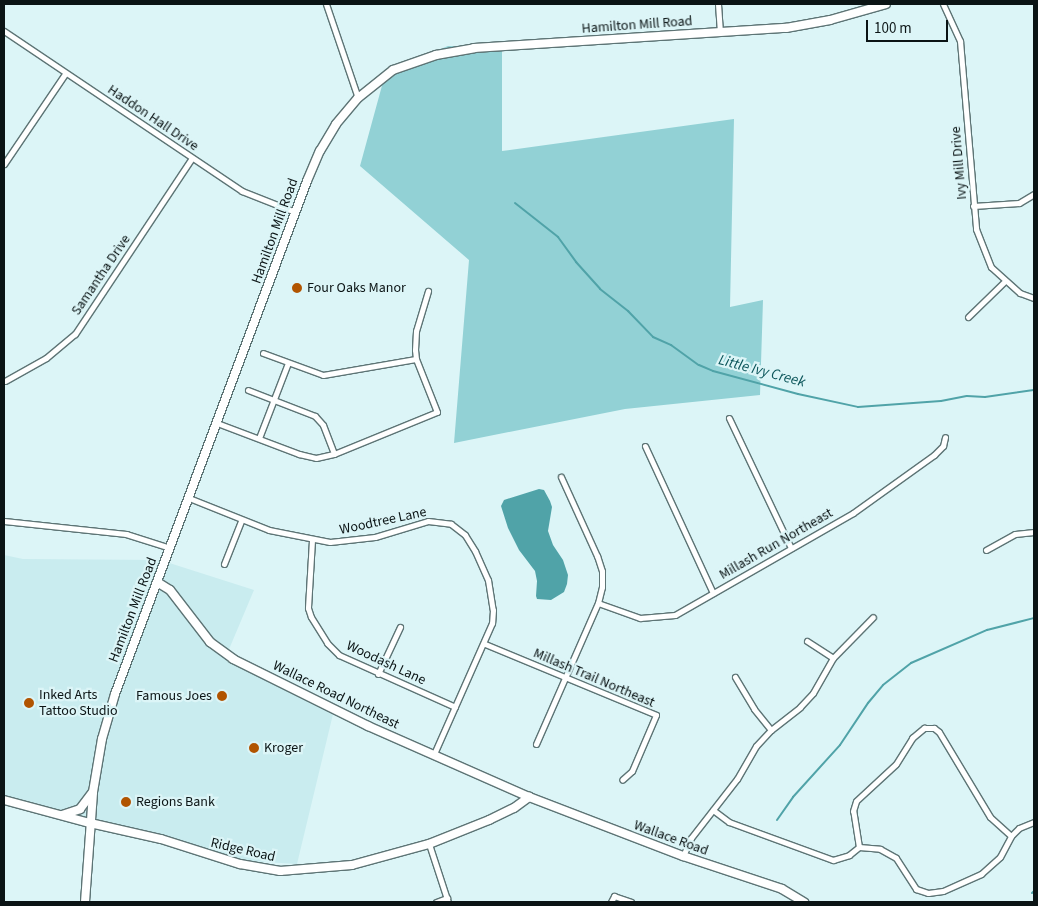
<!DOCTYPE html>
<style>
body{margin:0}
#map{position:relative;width:1038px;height:906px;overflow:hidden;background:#dcf5f7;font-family:"Source Sans 3",sans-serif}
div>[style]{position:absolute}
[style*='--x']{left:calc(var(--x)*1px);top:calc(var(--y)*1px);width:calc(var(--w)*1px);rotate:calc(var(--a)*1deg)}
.built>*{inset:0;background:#c9ecef}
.green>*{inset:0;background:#92d1d5}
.water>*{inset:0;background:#50a3a8}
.stream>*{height:2px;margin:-1px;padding:0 1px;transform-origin:1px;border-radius:1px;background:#50a3a8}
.roads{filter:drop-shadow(1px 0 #5d7475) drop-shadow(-1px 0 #5d7475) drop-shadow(0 1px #5d7475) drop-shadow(0 -1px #5d7475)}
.street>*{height:5px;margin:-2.5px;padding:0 2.5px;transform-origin:2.5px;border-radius:2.5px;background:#fff}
.secondary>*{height:8px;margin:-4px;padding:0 4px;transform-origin:4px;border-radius:4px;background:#fff}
.dots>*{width:14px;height:14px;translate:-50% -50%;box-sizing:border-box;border:2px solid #dcf5f7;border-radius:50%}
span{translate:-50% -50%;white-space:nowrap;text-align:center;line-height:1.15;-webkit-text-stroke:4.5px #dcf5f7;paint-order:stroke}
.street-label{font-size:14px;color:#0b1415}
.poi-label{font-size:14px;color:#0b1415}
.left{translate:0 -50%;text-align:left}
.right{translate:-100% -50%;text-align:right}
.water-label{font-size:15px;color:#0b555a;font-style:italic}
.frame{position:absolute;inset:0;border:5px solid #0b1415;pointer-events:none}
.scale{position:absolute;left:866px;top:20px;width:82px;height:22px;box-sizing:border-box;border:2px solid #0b1415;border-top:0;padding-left:6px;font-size:15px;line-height:18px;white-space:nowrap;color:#0b1415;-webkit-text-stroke:4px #dcf5f7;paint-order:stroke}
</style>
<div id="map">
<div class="built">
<div style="clip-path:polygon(4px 555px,23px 559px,160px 560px,254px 590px,227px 654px,334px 710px,297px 864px,237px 860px,216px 856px,103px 831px,4px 804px)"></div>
</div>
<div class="green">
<div style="clip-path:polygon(448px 46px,502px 46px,502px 151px,734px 119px,730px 307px,763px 300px,760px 395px,625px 409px,454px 443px,469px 260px,360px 166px,386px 71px)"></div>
</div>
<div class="water">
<div style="clip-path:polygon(539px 489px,544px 490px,550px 501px,552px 507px,548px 531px,553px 545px,563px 560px,568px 575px,567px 584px,564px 592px,551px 600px,537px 599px,536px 596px,537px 581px,535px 571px,519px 550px,508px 528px,501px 506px,504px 500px)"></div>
</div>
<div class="stream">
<div style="--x:515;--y:203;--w:55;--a:38.3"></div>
<div style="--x:558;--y:237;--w:31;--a:54"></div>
<div style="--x:576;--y:262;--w:36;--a:48"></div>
<div style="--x:600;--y:289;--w:36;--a:38"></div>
<div style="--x:628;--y:311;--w:36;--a:46"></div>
<div style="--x:653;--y:337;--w:20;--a:24"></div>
<div style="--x:671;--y:345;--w:34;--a:36"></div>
<div style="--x:699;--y:365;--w:15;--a:23"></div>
<div style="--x:713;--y:371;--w:88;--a:15.1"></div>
<div style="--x:798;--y:394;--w:61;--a:12.2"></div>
<div style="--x:858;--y:407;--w:83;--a:-4.1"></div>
<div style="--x:941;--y:401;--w:26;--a:-11"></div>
<div style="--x:967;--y:396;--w:18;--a:3"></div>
<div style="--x:985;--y:397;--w:49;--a:-8.1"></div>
<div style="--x:777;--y:820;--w:28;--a:-55"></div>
<div style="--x:793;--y:797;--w:70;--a:-47.9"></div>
<div style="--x:840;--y:745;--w:50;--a:-56.3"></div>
<div style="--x:868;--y:703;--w:23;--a:-50"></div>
<div style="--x:883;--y:685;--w:36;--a:-38"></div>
<div style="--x:911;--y:663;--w:83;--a:-23.5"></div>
<div style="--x:987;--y:630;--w:49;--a:-14.3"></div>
<div style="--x:1032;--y:893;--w:3;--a:-45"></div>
</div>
<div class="roads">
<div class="street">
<div style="--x:326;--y:4;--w:99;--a:71.2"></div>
<div style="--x:718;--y:4;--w:28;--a:86"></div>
<div style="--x:943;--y:4;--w:41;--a:65.3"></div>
<div style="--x:960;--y:41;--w:189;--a:85.1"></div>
<div style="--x:976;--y:229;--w:41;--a:68.5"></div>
<div style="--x:991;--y:267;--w:39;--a:42"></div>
<div style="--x:1020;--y:293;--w:15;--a:20"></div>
<div style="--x:4;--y:31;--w:287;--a:33.9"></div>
<div style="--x:242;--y:191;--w:57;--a:21.6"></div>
<div style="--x:4;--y:164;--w:109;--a:-55.9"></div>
<div style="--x:973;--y:206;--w:46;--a:-3.7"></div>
<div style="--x:1019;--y:203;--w:17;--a:-31"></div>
<div style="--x:968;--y:317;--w:52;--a:-44.2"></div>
<div style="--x:263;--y:353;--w:64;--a:20.1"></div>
<div style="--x:323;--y:375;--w:94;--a:-9.8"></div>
<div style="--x:5;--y:381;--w:47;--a:-29.3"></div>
<div style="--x:46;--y:358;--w:38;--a:-40"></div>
<div style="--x:75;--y:334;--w:211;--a:-56.4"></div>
<div style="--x:248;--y:390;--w:72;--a:21.2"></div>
<div style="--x:315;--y:416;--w:12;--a:48"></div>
<div style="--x:323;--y:425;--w:31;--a:69"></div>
<div style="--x:729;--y:418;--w:144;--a:64.5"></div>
<div style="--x:217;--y:423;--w:88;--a:20.7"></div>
<div style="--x:299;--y:454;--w:17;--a:13"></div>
<div style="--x:316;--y:458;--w:18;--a:-13"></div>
<div style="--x:334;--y:454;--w:111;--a:-22.2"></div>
<div style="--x:437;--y:412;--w:57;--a:-111.6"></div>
<div style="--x:416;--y:359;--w:9;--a:-96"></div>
<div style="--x:415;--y:350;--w:19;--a:-87"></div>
<div style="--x:416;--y:331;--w:42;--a:-73.3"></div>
<div style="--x:259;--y:438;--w:80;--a:-68.9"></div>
<div style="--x:645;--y:446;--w:162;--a:65.2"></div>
<div style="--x:189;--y:498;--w:86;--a:21.8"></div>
<div style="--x:269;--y:530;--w:62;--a:11.1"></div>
<div style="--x:330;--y:542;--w:45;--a:-6.3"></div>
<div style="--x:375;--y:537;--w:55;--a:-16.8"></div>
<div style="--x:428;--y:521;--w:23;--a:7"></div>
<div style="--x:451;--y:524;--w:18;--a:38"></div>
<div style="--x:465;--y:535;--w:19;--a:58"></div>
<div style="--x:475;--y:551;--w:32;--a:66"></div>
<div style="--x:488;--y:580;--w:30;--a:81"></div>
<div style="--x:493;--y:610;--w:13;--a:94"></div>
<div style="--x:492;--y:623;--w:143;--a:113.9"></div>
<div style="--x:4;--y:521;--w:123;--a:6.1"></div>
<div style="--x:126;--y:534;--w:46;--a:17.7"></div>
<div style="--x:312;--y:540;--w:68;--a:93.4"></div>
<div style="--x:308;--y:608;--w:9;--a:72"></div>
<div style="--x:311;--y:617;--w:31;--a:58"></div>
<div style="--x:327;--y:643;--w:17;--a:45"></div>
<div style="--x:339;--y:655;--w:127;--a:24.1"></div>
<div style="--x:986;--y:550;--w:33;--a:-29"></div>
<div style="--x:1015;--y:534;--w:19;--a:-6"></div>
<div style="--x:224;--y:564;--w:46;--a:-68.4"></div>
<div style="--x:598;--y:603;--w:45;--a:19.7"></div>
<div style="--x:640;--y:618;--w:35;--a:-5"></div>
<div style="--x:675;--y:615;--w:205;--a:-29.8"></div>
<div style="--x:853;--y:513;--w:100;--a:-35.6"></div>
<div style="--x:934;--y:455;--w:13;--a:-45"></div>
<div style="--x:943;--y:446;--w:9;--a:-77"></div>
<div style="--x:807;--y:641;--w:31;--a:33"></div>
<div style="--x:485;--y:644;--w:185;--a:22.5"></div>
<div style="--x:656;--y:715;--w:61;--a:113.2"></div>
<div style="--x:632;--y:771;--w:13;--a:138"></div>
<div style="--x:378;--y:674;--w:52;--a:-64.9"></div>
<div style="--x:735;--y:677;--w:37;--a:59"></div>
<div style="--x:754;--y:709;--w:27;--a:51"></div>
<div style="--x:536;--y:744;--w:154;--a:-66.3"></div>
<div style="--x:598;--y:603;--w:16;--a:-76"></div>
<div style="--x:602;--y:587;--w:16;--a:-90"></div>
<div style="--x:602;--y:571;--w:16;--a:-108"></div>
<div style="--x:597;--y:556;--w:87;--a:-114.5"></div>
<div style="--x:713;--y:810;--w:20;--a:37"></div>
<div style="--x:729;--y:822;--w:111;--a:20.1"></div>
<div style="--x:833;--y:860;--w:17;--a:-17"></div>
<div style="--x:849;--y:855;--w:13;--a:-39"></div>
<div style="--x:859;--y:847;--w:21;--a:5"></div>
<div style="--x:880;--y:849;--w:18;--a:29"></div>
<div style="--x:896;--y:858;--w:37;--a:57"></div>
<div style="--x:916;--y:889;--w:13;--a:18"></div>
<div style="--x:928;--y:893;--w:15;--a:-8"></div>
<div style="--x:943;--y:891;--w:42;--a:-24.1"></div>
<div style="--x:981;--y:874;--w:25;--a:-42"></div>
<div style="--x:1000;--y:857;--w:24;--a:-62"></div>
<div style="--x:1011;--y:836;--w:11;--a:-45"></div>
<div style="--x:1019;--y:828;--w:16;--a:-22"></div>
<div style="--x:429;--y:844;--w:61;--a:71.9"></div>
<div style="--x:859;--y:847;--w:36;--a:-99"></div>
<div style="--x:853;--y:811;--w:10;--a:-73"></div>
<div style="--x:856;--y:801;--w:54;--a:-42.8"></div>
<div style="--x:896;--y:764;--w:31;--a:-58"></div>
<div style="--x:912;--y:738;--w:16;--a:-40"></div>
<div style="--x:924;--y:728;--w:10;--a:0"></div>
<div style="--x:934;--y:728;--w:6;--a:39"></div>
<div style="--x:939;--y:732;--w:99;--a:59"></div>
<div style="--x:990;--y:817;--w:28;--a:42"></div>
<div style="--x:683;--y:856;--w:20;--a:-66"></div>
<div style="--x:691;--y:838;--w:75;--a:-52.1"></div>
<div style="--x:737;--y:779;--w:38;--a:-60"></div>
<div style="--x:756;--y:746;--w:22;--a:-47"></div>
<div style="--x:771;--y:730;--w:37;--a:-38"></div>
<div style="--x:800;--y:707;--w:19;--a:-47"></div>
<div style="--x:813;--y:693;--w:40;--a:-60.3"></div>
<div style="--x:833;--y:658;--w:57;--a:-45.7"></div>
<div style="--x:436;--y:902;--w:12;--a:-20"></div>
<div style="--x:611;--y:902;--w:7;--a:-63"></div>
<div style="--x:614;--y:896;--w:18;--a:19"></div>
</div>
<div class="secondary">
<div style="--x:157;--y:582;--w:15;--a:32"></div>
<div style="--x:170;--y:590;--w:66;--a:52.4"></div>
<div style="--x:210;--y:642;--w:29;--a:36"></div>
<div style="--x:233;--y:659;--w:151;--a:26.4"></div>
<div style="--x:368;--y:726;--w:176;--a:23.8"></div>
<div style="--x:529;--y:797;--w:165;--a:21"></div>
<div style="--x:683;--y:856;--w:104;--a:18.4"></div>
<div style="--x:782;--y:889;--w:26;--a:31"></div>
<div style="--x:4;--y:800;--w:89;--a:15"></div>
<div style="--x:90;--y:823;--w:73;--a:12.7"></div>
<div style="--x:161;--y:839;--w:83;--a:17.6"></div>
<div style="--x:240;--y:864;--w:41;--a:9.9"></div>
<div style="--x:280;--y:871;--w:72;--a:-4.8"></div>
<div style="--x:352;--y:865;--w:80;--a:-15.3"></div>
<div style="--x:429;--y:844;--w:65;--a:-21.8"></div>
<div style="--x:489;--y:820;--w:28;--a:-26"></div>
<div style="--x:514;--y:808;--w:19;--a:-36"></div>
<div style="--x:62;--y:815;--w:19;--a:-18"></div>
<div style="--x:80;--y:809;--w:20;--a:-53"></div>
<div style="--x:85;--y:902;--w:110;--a:-85.8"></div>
<div style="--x:93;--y:792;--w:54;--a:-80.4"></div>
<div style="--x:102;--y:739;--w:47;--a:-73.9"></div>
<div style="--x:115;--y:694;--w:548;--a:-69.48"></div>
<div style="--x:307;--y:181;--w:33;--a:-67"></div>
<div style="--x:320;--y:151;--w:31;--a:-59"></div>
<div style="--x:336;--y:124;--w:34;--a:-50"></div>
<div style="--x:358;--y:98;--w:45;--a:-38.7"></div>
<div style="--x:393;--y:70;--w:46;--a:-19.2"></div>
<div style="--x:436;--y:55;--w:39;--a:-10"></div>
<div style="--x:474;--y:48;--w:313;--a:-3.7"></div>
<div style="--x:786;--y:28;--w:45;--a:-10.3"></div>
<div style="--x:830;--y:20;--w:58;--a:-15.9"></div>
</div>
</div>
<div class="dots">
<div style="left:297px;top:288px;background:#b15400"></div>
<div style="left:222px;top:696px;background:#b15400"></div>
<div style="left:29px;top:703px;background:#b15400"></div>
<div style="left:254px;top:748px;background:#b15400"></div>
<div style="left:126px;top:802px;background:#b15400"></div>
</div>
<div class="street-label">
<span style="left:637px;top:25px;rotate:-4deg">Hamilton Mill Road</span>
<span style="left:153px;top:118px;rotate:34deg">Haddon Hall Drive</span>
<span style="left:959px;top:163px;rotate:-95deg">Ivy Mill Drive</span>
<span style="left:275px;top:231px;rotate:-70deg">Hamilton Mill Road</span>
<span style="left:101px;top:275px;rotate:-56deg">Samantha Drive</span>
<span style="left:383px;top:521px;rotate:-12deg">Woodtree Lane</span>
<span style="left:776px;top:544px;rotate:-30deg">Millash Run Northeast</span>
<span style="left:133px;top:610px;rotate:-69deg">Hamilton Mill Road</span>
<span style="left:386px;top:663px;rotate:25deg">Woodash Lane</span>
<span style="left:594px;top:678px;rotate:23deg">Millash Trail Northeast</span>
<span style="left:336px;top:695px;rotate:26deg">Wallace Road Northeast</span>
<span style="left:671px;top:838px;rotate:20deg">Wallace Road</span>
<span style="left:243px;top:850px;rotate:13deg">Ridge Road</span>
</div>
<div class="poi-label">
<span class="left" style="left:307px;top:288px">Four Oaks Manor</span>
<span class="left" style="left:39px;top:703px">Inked Arts<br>Tattoo Studio</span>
<span class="right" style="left:212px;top:696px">Famous Joes</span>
<span class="left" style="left:264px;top:748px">Kroger</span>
<span class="left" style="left:136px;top:802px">Regions Bank</span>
</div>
<div class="water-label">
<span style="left:762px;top:371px;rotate:15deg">Little Ivy Creek</span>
</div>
<div class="frame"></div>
<div class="scale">100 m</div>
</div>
